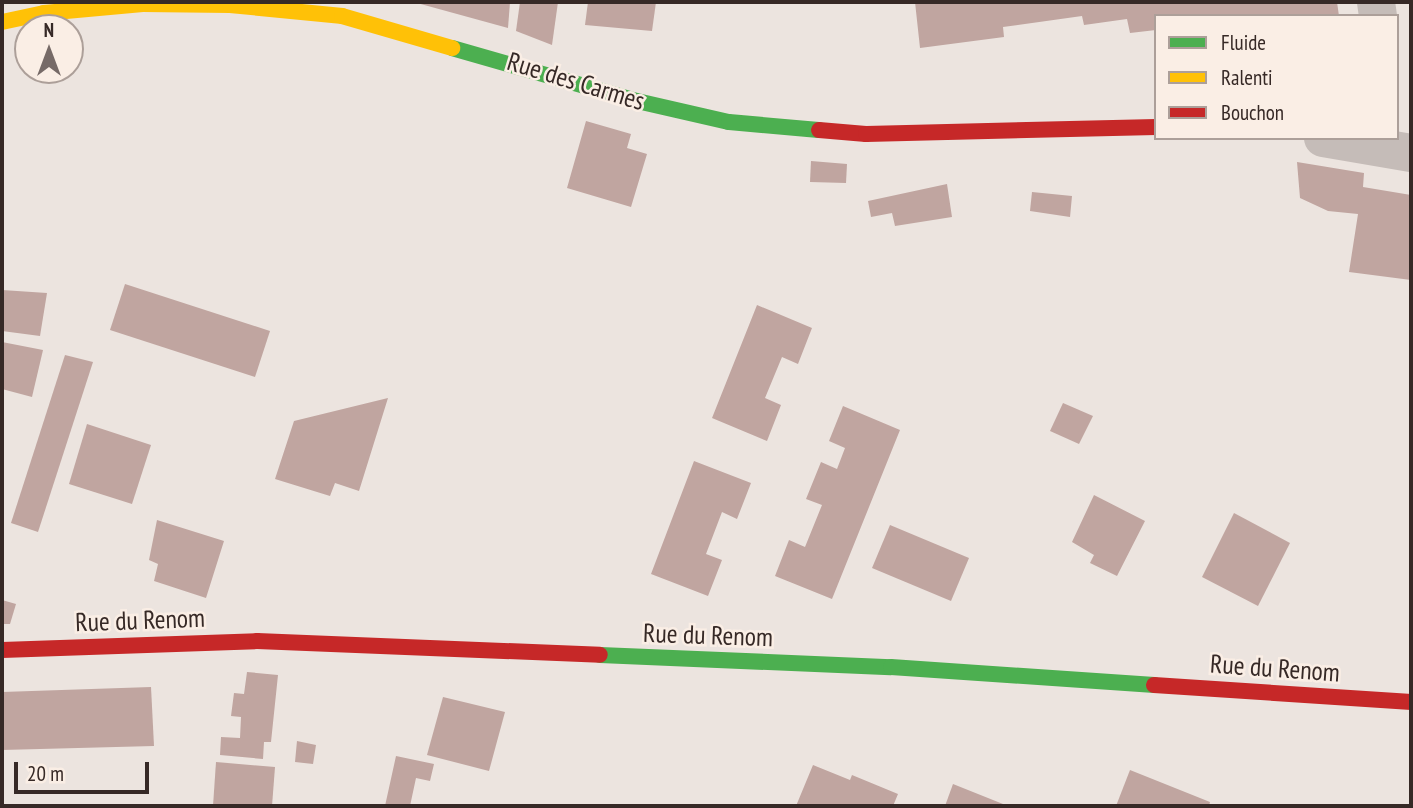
<!DOCTYPE html>
<style>
body{margin:0}
#map{position:relative;width:1413px;height:808px;overflow:hidden;background:#ece4df;font-family:"PT Sans Narrow",sans-serif}
div>[style]{position:absolute}
[style*='--x']{left:calc(var(--x)*1px);top:calc(var(--y)*1px);width:calc(var(--w)*1px);rotate:calc(var(--a)*1deg)}
.building>*{inset:0;background:#c0a5a0}
.street>*{height:38px;margin:-19px;padding:0 19px;transform-origin:19px;border-radius:19px;background:#c5bcb8}
.fast>*{height:16px;margin:-8px;padding:0 8px;transform-origin:8px;border-radius:8px;background:#4caf50}
.slow>*{height:16px;margin:-8px;padding:0 8px;transform-origin:8px;border-radius:8px;background:#ffc107}
.jam>*{height:16px;margin:-8px;padding:0 8px;transform-origin:8px;border-radius:8px;background:#c62828}
span{translate:-50% -50%;white-space:nowrap;text-align:center;line-height:1.15;-webkit-text-stroke:5px #faeee5;paint-order:stroke}
.street-label{font-size:26px;color:#362926}
.frame{position:absolute;inset:0;border:4px solid #362926;pointer-events:none}
.legend{position:absolute;left:1154px;top:14px;width:245px;height:126px;box-sizing:border-box;background:#faeee5;border:2px solid #ac9f99;margin:0;padding:9px 12px;list-style:none;font-size:21px;color:#362926}
.legend li{display:flex;align-items:center;gap:14px;height:35px}
.legend b{width:35px;border:2px solid #ac9f99}
.north{position:absolute;left:14px;top:14px;width:70px;height:70px;box-sizing:border-box;background:#faeee5;border:2px solid #ac9f99;border-radius:50%;rotate:0deg;font-size:19px;font-weight:700;line-height:28px;text-align:center;color:#362926}
.north::after{content:'';display:block;margin:auto;width:24px;height:32px;background:#766a67;clip-path:polygon(50% 0,100% 100%,50% 72%,0 100%)}
.scale{position:absolute;left:14px;top:762px;width:135px;height:32px;box-sizing:border-box;border:4px solid #362926;border-top:0;padding-left:9px;font-size:21px;line-height:24px;white-space:nowrap;color:#362926;-webkit-text-stroke:5px #faeee5;paint-order:stroke}
</style>
<div id="map">
<div class="building">
<div style="clip-path:polygon(417px 2px,510px 2px,508px 28px,417px 3px)"></div>
<div style="clip-path:polygon(520px 2px,558px 2px,552px 45px,516px 31px)"></div>
<div style="clip-path:polygon(588px 2px,656px 2px,652px 31px,585px 25px)"></div>
<div style="clip-path:polygon(915px 2px,1337px 2px,1339px 16px,1156px 16px,1156px 30px,1130px 33px,1127px 19px,1084px 25px,1082px 16px,1003px 27px,1004px 37px,920px 48px)"></div>
<div style="clip-path:polygon(586px 121px,631px 134px,627px 148px,647px 154px,631px 207px,567px 188px)"></div>
<div style="clip-path:polygon(811px 161px,847px 164px,846px 183px,810px 182px)"></div>
<div style="clip-path:polygon(1297px 162px,1364px 173px,1363px 187px,1411px 195px,1411px 280px,1349px 272px,1358px 214px,1328px 211px,1300px 198px)"></div>
<div style="clip-path:polygon(947px 184px,952px 217px,895px 226px,892px 213px,871px 217px,868px 201px)"></div>
<div style="clip-path:polygon(1032px 192px,1072px 196px,1070px 217px,1030px 211px)"></div>
<div style="clip-path:polygon(125px 284px,270px 331px,255px 377px,110px 330px)"></div>
<div style="clip-path:polygon(2px 290px,47px 293px,40px 336px,2px 331px)"></div>
<div style="clip-path:polygon(757px 305px,812px 328px,798px 364px,782px 357px,765px 398px,781px 405px,767px 441px,712px 418px)"></div>
<div style="clip-path:polygon(2px 342px,43px 350px,32px 397px,2px 389px)"></div>
<div style="clip-path:polygon(65px 355px,93px 362px,38px 532px,11px 523px)"></div>
<div style="clip-path:polygon(388px 398px,359px 491px,335px 483px,330px 496px,275px 479px,294px 421px)"></div>
<div style="clip-path:polygon(1063px 403px,1093px 416px,1079px 444px,1050px 431px)"></div>
<div style="clip-path:polygon(843px 406px,900px 430px,832px 599px,775px 576px,789px 540px,805px 547px,822px 505px,806px 499px,821px 462px,837px 469px,845px 448px,829px 441px)"></div>
<div style="clip-path:polygon(87px 424px,151px 445px,132px 504px,69px 484px)"></div>
<div style="clip-path:polygon(694px 461px,751px 483px,737px 519px,722px 512px,706px 554px,722px 560px,708px 596px,651px 574px)"></div>
<div style="clip-path:polygon(1094px 495px,1145px 521px,1117px 576px,1090px 563px,1094px 555px,1072px 542px)"></div>
<div style="clip-path:polygon(1234px 513px,1290px 543px,1258px 606px,1202px 577px)"></div>
<div style="clip-path:polygon(157px 520px,224px 541px,206px 598px,154px 581px,158px 564px,149px 560px)"></div>
<div style="clip-path:polygon(890px 525px,969px 558px,951px 601px,872px 568px)"></div>
<div style="clip-path:polygon(2px 600px,16px 604px,10px 624px,2px 624px)"></div>
<div style="clip-path:polygon(247px 672px,278px 675px,271px 742px,264px 742px,263px 759px,220px 755px,221px 737px,240px 738px,241px 717px,231px 716px,234px 693px,244px 694px)"></div>
<div style="clip-path:polygon(151px 687px,154px 746px,2px 750px,2px 692px)"></div>
<div style="clip-path:polygon(443px 697px,505px 712px,489px 771px,427px 755px)"></div>
<div style="clip-path:polygon(297px 741px,316px 745px,313px 764px,295px 762px)"></div>
<div style="clip-path:polygon(396px 756px,434px 764px,430px 781px,416px 778px,410px 806px,385px 806px)"></div>
<div style="clip-path:polygon(216px 762px,275px 767px,272px 806px,213px 806px)"></div>
<div style="clip-path:polygon(813px 765px,850px 780px,852px 775px,898px 794px,893px 806px,796px 806px)"></div>
<div style="clip-path:polygon(1130px 770px,1210px 802px,1209px 806px,1116px 806px)"></div>
<div style="clip-path:polygon(953px 784px,1008px 806px,945px 806px)"></div>
</div>
<div class="street">
<div style="--x:1376;--y:2;--w:14;--a:82"></div>
<div style="--x:1323;--y:138;--w:89;--a:9.7"></div>
</div>
<div class="fast">
<div style="--x:452;--y:48;--w:192;--a:16"></div>
<div style="--x:637;--y:101;--w:94;--a:12.9"></div>
<div style="--x:729;--y:122;--w:90;--a:5.1"></div>
<div style="--x:600;--y:655;--w:291;--a:2.4"></div>
<div style="--x:891;--y:667;--w:264;--a:3.9"></div>
</div>
<div class="slow">
<div style="--x:2;--y:22;--w:43;--a:-12.1"></div>
<div style="--x:44;--y:13;--w:99;--a:-5.2"></div>
<div style="--x:143;--y:4;--w:87;--a:0.7"></div>
<div style="--x:230;--y:5;--w:113;--a:5.6"></div>
<div style="--x:342;--y:16;--w:115;--a:16.2"></div>
</div>
<div class="jam">
<div style="--x:819;--y:130;--w:47;--a:4.9"></div>
<div style="--x:866;--y:134;--w:290;--a:-1.4"></div>
<div style="--x:2;--y:650;--w:255;--a:-2"></div>
<div style="--x:257;--y:641;--w:343;--a:2.3"></div>
<div style="--x:1154;--y:685;--w:258;--a:3.8"></div>
</div>
<div class="street-label">
<span style="left:576px;top:81px;rotate:17deg">Rue des Carmes</span>
<span style="left:140px;top:620px;rotate:-2deg">Rue du Renom</span>
<span style="left:708px;top:635px;rotate:2deg">Rue du Renom</span>
<span style="left:1275px;top:668px;rotate:4deg">Rue du Renom</span>
</div>
<div class="frame"></div>
<ul class="legend">
<li><b style="height:9px;background:#4caf50"></b>Fluide</li>
<li><b style="height:9px;background:#ffc107"></b>Ralenti</li>
<li><b style="height:9px;background:#c62828"></b>Bouchon</li>
</ul>
<div class="north">N</div>
<div class="scale">20 m</div>
</div>
